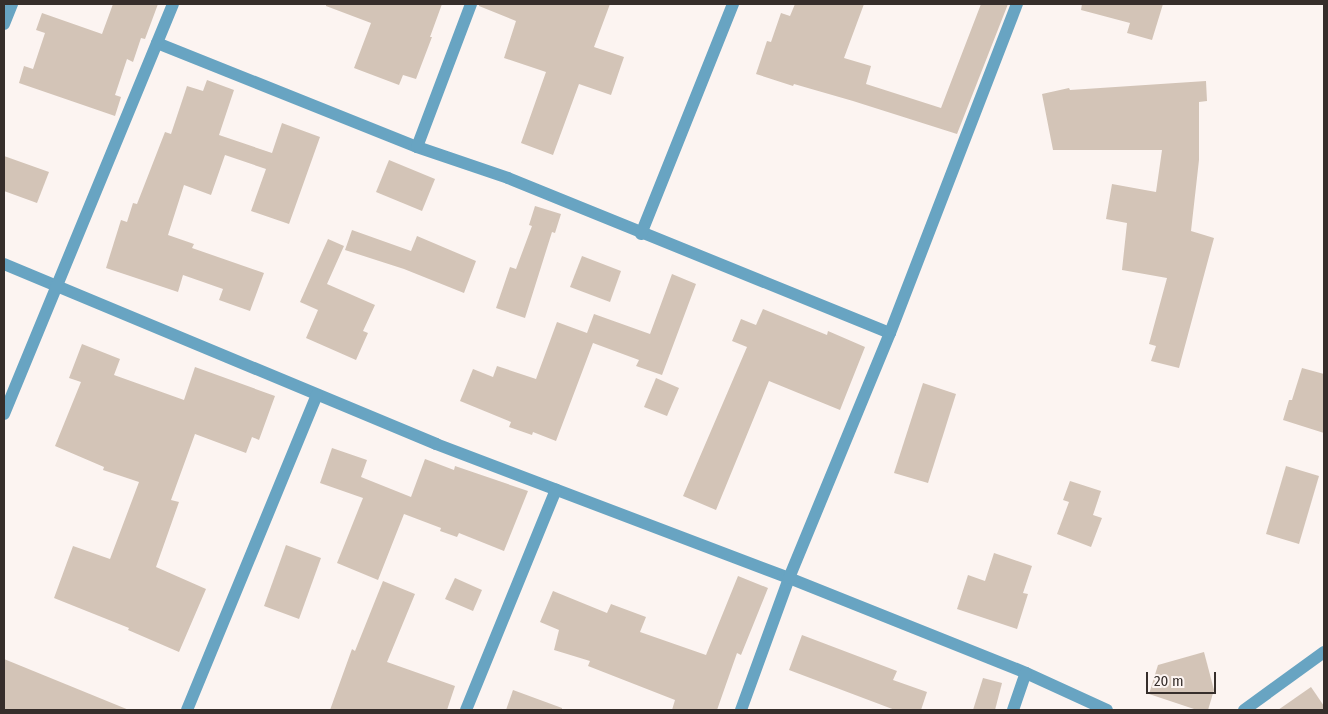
<!DOCTYPE html>
<style>
body{margin:0}
#map{position:relative;width:1328px;height:714px;overflow:hidden;background:#fcf4f1;font-family:"Fira Sans Condensed",sans-serif}
div>[style]{position:absolute}
[style*='--x']{left:calc(var(--x)*1px);top:calc(var(--y)*1px);width:calc(var(--w)*1px);rotate:calc(var(--a)*1deg)}
.building>*{inset:0;background:#d3c4b7}
.minor>*{height:12px;margin:-6px;padding:0 6px;transform-origin:6px;border-radius:6px;background:#68a4c2}
span{translate:-50% -50%;white-space:nowrap;text-align:center;line-height:1.15;-webkit-text-stroke:5px #fcf4f1;paint-order:stroke}
.frame{position:absolute;inset:0;border:5px solid #362e2b;pointer-events:none}
.scale{position:absolute;left:1146px;top:672px;width:70px;height:22px;box-sizing:border-box;border:2px solid #362e2b;border-top:0;padding-left:6px;font-size:15px;line-height:18px;white-space:nowrap;color:#362e2b;-webkit-text-stroke:4px #fcf4f1;paint-order:stroke}
</style>
<div id="map">
<div class="building">
<div style="clip-path:polygon(113px 4px,158px 4px,145px 39px,141px 38px,133px 62px,127px 59px,115px 95px,121px 97px,115px 116px,19px 83px,24px 66px,33px 69px,45px 33px,36px 30px,42px 13px,102px 34px)"></div>
<div style="clip-path:polygon(326px 4px,442px 4px,430px 37px,432px 37px,416px 79px,403px 75px,399px 85px,354px 68px,371px 23px,326px 6px)"></div>
<div style="clip-path:polygon(479px 4px,610px 4px,594px 47px,624px 57px,611px 95px,579px 84px,553px 155px,521px 143px,546px 72px,504px 58px,516px 21px,479px 6px)"></div>
<div style="clip-path:polygon(795px 4px,864px 4px,844px 58px,871px 66px,866px 84px,941px 108px,981px 4px,1008px 4px,957px 134px,853px 101px,794px 84px,793px 86px,756px 74px,767px 41px,771px 42px,781px 13px,790px 16px)"></div>
<div style="clip-path:polygon(1082px 4px,1163px 4px,1152px 40px,1127px 33px,1130px 23px,1081px 10px)"></div>
<div style="clip-path:polygon(207px 80px,234px 90px,219px 135px,272px 153px,282px 123px,320px 137px,289px 224px,251px 211px,266px 169px,225px 155px,211px 195px,184px 185px,168px 235px,194px 244px,192px 248px,264px 273px,250px 311px,219px 300px,223px 289px,183px 275px,178px 292px,106px 268px,121px 220px,127px 222px,133px 203px,137px 204px,165px 132px,171px 134px,187px 86px,203px 91px)"></div>
<div style="clip-path:polygon(1206px 81px,1207px 101px,1199px 102px,1199px 160px,1191px 231px,1214px 238px,1179px 368px,1151px 361px,1156px 346px,1149px 344px,1167px 278px,1122px 270px,1127px 223px,1106px 219px,1112px 184px,1156px 192px,1162px 150px,1053px 150px,1042px 94px,1069px 88px,1070px 90px)"></div>
<div style="clip-path:polygon(4px 156px,49px 172px,37px 203px,4px 191px)"></div>
<div style="clip-path:polygon(389px 160px,435px 179px,422px 211px,376px 192px)"></div>
<div style="clip-path:polygon(535px 206px,561px 214px,555px 233px,552px 232px,525px 318px,496px 308px,510px 267px,516px 269px,532px 226px,529px 225px)"></div>
<div style="clip-path:polygon(352px 230px,411px 251px,417px 236px,476px 261px,464px 293px,404px 269px,345px 250px)"></div>
<div style="clip-path:polygon(328px 239px,344px 246px,327px 284px,375px 305px,363px 331px,368px 333px,356px 360px,306px 338px,318px 310px,300px 302px)"></div>
<div style="clip-path:polygon(582px 256px,621px 271px,610px 302px,570px 287px)"></div>
<div style="clip-path:polygon(672px 274px,696px 284px,662px 375px,636px 366px,639px 360px,593px 343px,556px 441px,533px 432px,532px 435px,509px 427px,511px 422px,460px 401px,473px 369px,493px 377px,497px 366px,536px 379px,557px 322px,587px 333px,594px 314px,650px 334px)"></div>
<div style="clip-path:polygon(763px 309px,827px 335px,828px 331px,865px 347px,840px 410px,769px 381px,716px 510px,683px 496px,747px 347px,732px 341px,741px 319px,756px 325px)"></div>
<div style="clip-path:polygon(82px 344px,120px 359px,114px 375px,184px 400px,195px 367px,275px 396px,259px 440px,252px 437px,246px 453px,195px 434px,171px 500px,179px 502px,156px 567px,206px 589px,179px 652px,128px 630px,129px 628px,54px 598px,73px 546px,110px 559px,139px 482px,103px 470px,104px 467px,55px 446px,81px 382px,69px 378px)"></div>
<div style="clip-path:polygon(1302px 368px,1324px 374px,1324px 433px,1283px 420px,1289px 400px,1292px 400px)"></div>
<div style="clip-path:polygon(656px 378px,679px 388px,667px 416px,644px 407px)"></div>
<div style="clip-path:polygon(923px 383px,956px 394px,928px 483px,894px 473px)"></div>
<div style="clip-path:polygon(332px 448px,367px 460px,361px 477px,411px 497px,425px 459px,454px 470px,455px 466px,528px 491px,504px 551px,459px 533px,457px 537px,440px 531px,441px 528px,404px 514px,378px 580px,337px 563px,363px 498px,320px 483px)"></div>
<div style="clip-path:polygon(1286px 466px,1319px 476px,1299px 544px,1266px 534px)"></div>
<div style="clip-path:polygon(1070px 481px,1101px 491px,1093px 515px,1102px 518px,1091px 547px,1057px 534px,1069px 502px,1063px 500px)"></div>
<div style="clip-path:polygon(286px 545px,321px 558px,299px 619px,264px 606px)"></div>
<div style="clip-path:polygon(994px 553px,1032px 566px,1023px 593px,1028px 594px,1017px 629px,957px 609px,968px 575px,985px 581px)"></div>
<div style="clip-path:polygon(738px 576px,768px 588px,741px 655px,737px 653px,717px 710px,672px 710px,675px 700px,588px 666px,590px 661px,554px 650px,559px 630px,540px 622px,553px 591px,607px 613px,611px 604px,646px 617px,640px 632px,706px 655px)"></div>
<div style="clip-path:polygon(455px 578px,482px 590px,473px 611px,445px 599px)"></div>
<div style="clip-path:polygon(383px 581px,415px 594px,387px 662px,455px 686px,447px 710px,330px 710px,352px 649px,355px 651px)"></div>
<div style="clip-path:polygon(802px 635px,897px 671px,893px 680px,927px 692px,921px 710px,895px 710px,789px 670px)"></div>
<div style="clip-path:polygon(1204px 652px,1214px 690px,1208px 710px,1197px 710px,1149px 694px,1158px 665px)"></div>
<div style="clip-path:polygon(4px 659px,129px 710px,4px 710px)"></div>
<div style="clip-path:polygon(983px 678px,1002px 683px,995px 710px,973px 710px)"></div>
<div style="clip-path:polygon(1311px 687px,1324px 706px,1324px 710px,1278px 710px)"></div>
<div style="clip-path:polygon(513px 690px,562px 708px,562px 710px,506px 710px)"></div>
</div>
<div class="minor">
<div style="--x:4;--y:24;--w:22;--a:-68"></div>
<div style="--x:157;--y:43;--w:280;--a:21.8"></div>
<div style="--x:417;--y:147;--w:96;--a:18.8"></div>
<div style="--x:508;--y:178;--w:412;--a:22.1"></div>
<div style="--x:417;--y:147;--w:153;--a:-69.3"></div>
<div style="--x:641;--y:234;--w:248;--a:-68.2"></div>
<div style="--x:4;--y:264;--w:468;--a:22.6"></div>
<div style="--x:436;--y:444;--w:378;--a:20.8"></div>
<div style="--x:789;--y:578;--w:255;--a:21.8"></div>
<div style="--x:1026;--y:673;--w:89;--a:24.6"></div>
<div style="--x:4;--y:414;--w:443;--a:-67.6"></div>
<div style="--x:187;--y:710;--w:341;--a:-67.6"></div>
<div style="--x:466;--y:710;--w:238;--a:-67.8"></div>
<div style="--x:741;--y:710;--w:140;--a:-70"></div>
<div style="--x:789;--y:578;--w:265;--a:-67.6"></div>
<div style="--x:890;--y:333;--w:353;--a:-68.9"></div>
<div style="--x:1013;--y:710;--w:39;--a:-71"></div>
<div style="--x:1244;--y:710;--w:99;--a:-35.9"></div>
</div>
<div class="frame"></div>
<div class="scale">20 m</div>
</div>
